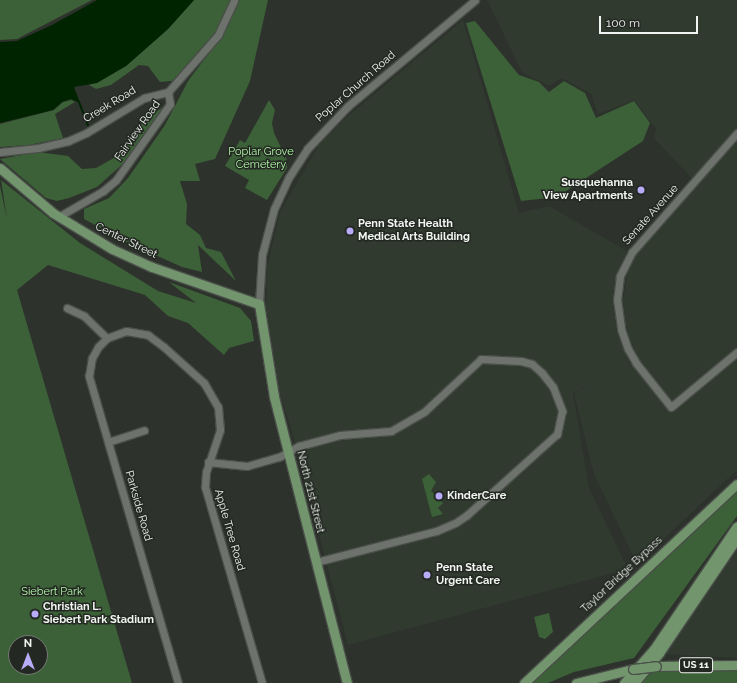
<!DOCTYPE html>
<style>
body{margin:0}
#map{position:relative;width:737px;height:683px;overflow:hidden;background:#2d322c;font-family:Raleway,sans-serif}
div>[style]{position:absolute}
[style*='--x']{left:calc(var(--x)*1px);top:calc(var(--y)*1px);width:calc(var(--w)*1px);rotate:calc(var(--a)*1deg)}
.built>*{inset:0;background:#303a2f}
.green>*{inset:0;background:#3c6037}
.water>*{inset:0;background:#002300}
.stream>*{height:2px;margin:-1px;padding:0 1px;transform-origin:1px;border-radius:1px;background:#002300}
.roads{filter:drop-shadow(1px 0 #4a4f49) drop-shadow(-1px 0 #4a4f49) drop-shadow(0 1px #4a4f49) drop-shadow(0 -1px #4a4f49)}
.minor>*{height:7px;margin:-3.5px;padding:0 3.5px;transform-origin:3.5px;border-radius:3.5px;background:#6d736c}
.major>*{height:9px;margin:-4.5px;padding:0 4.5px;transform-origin:4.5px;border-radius:4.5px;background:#72956d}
.bridges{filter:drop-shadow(1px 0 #4a4f49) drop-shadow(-1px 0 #4a4f49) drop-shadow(0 1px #4a4f49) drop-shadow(0 -1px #4a4f49)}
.major-bridge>*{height:9px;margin:-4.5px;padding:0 4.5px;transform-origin:4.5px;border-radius:4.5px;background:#72956d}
.dots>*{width:11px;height:11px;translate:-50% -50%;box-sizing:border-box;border:2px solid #232822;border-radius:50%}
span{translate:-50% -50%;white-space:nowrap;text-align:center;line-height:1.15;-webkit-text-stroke:3px #232822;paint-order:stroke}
.shield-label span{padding:1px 3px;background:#232822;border:1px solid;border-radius:3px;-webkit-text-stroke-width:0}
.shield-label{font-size:10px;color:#f1f5f1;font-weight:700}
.street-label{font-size:11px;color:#f1f5f1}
.park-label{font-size:11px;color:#b1f7a8}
.poi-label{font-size:11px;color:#f1f5f1;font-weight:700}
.right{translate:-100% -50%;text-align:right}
.left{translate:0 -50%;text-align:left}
.north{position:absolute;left:8px;top:635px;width:40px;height:40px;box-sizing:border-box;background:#232822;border:1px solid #757a75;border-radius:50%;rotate:0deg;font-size:11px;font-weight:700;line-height:16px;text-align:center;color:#f1f5f1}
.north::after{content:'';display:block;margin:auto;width:14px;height:18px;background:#b8abf7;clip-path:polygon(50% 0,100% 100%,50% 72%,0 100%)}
.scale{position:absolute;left:599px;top:16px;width:99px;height:18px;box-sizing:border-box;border:2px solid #f1f5f1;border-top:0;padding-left:5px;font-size:12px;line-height:14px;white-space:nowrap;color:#f1f5f1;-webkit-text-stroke:3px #232822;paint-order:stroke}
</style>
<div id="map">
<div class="built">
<div style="clip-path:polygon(487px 0,737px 0,737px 470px,637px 564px,594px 474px,574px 393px,595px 381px,573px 393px,589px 488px,628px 569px,348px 645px,290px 424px,280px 395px,266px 308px,267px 268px,280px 212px,319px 145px,348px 116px,463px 20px,519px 213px,549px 206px,627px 251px,615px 281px,613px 301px,617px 327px,629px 363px,638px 358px,628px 335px,622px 307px,628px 267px,643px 244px,698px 185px,654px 138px,656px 129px,634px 100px,598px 114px,591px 94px,562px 78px,549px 86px,522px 72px)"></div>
<div style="clip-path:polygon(737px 550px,737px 658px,665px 654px)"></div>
</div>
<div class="green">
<div style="clip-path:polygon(0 0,92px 0,17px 39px,0 40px)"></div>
<div style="clip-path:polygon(194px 0,235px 0,216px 33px,185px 71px,172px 81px,160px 82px,148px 66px,139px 65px,111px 85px,96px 89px,89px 85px,126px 66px,168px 29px)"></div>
<div style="clip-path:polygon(237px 0,268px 0,250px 81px,215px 159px,195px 164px,200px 181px,180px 181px,187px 204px,186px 224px,200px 235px,206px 248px,221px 252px,236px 281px,198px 245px,202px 272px,182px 267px,133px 245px,84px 219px,84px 209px,109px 198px,128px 178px,165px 125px,188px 81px,221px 37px)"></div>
<div style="clip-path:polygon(475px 21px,519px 75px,539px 82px,549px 92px,564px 81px,585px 93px,596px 118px,634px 101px,650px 123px,643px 141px,557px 197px,521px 201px,466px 23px)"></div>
<div style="clip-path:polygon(71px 100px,75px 102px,55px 114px,63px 138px,29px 145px,0 147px,0 124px,54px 110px,63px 102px)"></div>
<div style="clip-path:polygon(269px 100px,275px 110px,272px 123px,274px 133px,287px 160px,287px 168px,267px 200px,245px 188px,249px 180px,225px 166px,240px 140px,245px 143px)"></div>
<div style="clip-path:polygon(165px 106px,126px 161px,97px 187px,69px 198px,57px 201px,46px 198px,0 159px,38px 152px,68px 156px,82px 169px,96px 168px,121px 154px,130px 138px,147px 117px)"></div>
<div style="clip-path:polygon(evenodd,1px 180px,80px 243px,158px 291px,196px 303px,169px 282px,240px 308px,251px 321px,254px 341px,229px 348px,224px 355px,188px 323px,168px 316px,145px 295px,48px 265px,17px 290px,132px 683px,0 683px,0 186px,7px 219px,1px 180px,16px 643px,40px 643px,40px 667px,16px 667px,16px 643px)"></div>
<div style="clip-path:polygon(429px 474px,436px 482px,431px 491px,443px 503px,438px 508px,443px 514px,432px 517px,422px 479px)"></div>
<div style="clip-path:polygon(737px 491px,737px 516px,634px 658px,574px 672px,548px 683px,532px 683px)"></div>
<div style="clip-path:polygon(549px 613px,553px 632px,545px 639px,539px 637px,534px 617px)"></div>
<div style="clip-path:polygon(737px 668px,737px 683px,639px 683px,650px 672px)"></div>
</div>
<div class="water">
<div style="clip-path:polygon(97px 0,194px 0,168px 29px,126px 66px,97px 83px,74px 87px,80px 103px,71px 99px,62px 102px,53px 110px,0 123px,0 42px,17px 41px,52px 25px)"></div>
</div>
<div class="stream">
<div style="--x:79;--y:102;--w:25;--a:69"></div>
</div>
<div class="roads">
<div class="minor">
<div style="--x:737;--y:133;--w:159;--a:131.4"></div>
<div style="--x:632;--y:252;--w:27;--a:117"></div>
<div style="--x:620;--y:276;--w:23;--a:97"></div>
<div style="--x:617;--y:299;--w:30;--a:82"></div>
<div style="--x:621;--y:329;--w:21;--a:71"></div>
<div style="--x:628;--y:349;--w:16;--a:60"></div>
<div style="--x:636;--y:363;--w:56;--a:51.5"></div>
<div style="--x:671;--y:407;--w:86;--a:-39.8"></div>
<div style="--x:0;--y:152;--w:38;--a:-6"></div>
<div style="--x:38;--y:148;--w:31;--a:-13"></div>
<div style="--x:68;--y:141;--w:20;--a:-24"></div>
<div style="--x:86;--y:133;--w:68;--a:-31.1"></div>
<div style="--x:144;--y:98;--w:25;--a:-14"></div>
<div style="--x:168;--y:92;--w:76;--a:-48.7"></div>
<div style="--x:218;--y:35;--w:38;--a:-65"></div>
<div style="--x:58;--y:217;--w:52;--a:-30"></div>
<div style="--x:103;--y:191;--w:17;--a:-40"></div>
<div style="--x:116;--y:180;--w:93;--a:-54.6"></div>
<div style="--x:170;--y:104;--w:12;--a:-99"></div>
<div style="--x:259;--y:304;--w:49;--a:-86.5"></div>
<div style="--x:262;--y:255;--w:48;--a:-75.4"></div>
<div style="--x:274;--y:209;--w:35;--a:-65"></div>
<div style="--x:289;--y:177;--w:33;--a:-57"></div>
<div style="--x:307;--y:149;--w:59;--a:-46.4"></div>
<div style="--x:348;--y:106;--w:165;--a:-39.8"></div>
<div style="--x:67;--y:308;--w:19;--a:25"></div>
<div style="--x:84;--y:316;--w:32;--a:44"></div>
<div style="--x:108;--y:442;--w:38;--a:-18"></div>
<div style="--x:208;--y:462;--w:39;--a:6"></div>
<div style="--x:247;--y:466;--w:33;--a:-16"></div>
<div style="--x:279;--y:457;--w:23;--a:-29"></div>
<div style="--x:299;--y:446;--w:42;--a:-15"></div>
<div style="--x:340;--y:435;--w:51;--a:-4.5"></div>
<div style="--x:391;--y:431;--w:39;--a:-30"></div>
<div style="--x:425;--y:411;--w:76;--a:-42.9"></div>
<div style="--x:481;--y:359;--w:40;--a:2.9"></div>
<div style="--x:521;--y:361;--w:11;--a:15"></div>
<div style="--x:532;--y:364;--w:13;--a:42"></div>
<div style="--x:542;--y:373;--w:18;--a:52"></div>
<div style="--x:553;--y:387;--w:26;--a:69"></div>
<div style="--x:562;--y:411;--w:24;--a:102"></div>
<div style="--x:557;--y:434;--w:121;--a:138"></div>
<div style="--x:467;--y:515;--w:14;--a:146"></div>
<div style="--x:455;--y:523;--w:21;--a:157"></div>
<div style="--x:436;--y:531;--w:124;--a:165.5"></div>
<div style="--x:178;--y:683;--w:320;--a:-106.2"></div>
<div style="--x:89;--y:376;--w:18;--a:-81"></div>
<div style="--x:92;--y:358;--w:13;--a:-61"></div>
<div style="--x:98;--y:347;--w:13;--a:-45"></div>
<div style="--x:107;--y:338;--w:20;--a:-20"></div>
<div style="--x:126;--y:331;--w:22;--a:10"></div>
<div style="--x:148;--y:335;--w:20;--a:37"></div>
<div style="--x:164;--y:347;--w:54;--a:42"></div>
<div style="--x:204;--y:383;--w:28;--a:60"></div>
<div style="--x:218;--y:407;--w:23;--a:85"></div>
<div style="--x:220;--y:430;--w:44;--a:108.4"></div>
<div style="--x:206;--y:472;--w:15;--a:94"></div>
<div style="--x:205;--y:487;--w:204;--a:73.8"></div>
</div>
<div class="major">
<div style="--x:0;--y:168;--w:70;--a:40.3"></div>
<div style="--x:53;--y:213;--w:69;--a:31.4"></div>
<div style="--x:112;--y:249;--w:44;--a:24.2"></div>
<div style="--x:152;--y:267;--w:113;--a:19.1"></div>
<div style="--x:259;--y:304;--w:94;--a:80.8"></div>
<div style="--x:274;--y:397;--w:295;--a:75.7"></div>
<div style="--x:656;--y:666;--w:81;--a:-0.7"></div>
<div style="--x:524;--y:683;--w:291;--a:-43.1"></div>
<div style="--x:576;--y:683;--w:59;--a:-13.8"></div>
<div style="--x:624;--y:683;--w:45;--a:-48.6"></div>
<div style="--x:654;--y:649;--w:148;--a:-56"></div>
<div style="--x:634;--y:683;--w:39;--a:-50"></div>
<div style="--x:659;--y:653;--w:139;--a:-55.9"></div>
</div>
</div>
<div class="bridges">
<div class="major-bridge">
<div style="--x:633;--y:669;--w:23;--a:-7"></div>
</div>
</div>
<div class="dots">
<div style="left:641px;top:190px;background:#b8abf7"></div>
<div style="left:350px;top:231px;background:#b8abf7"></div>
<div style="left:439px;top:496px;background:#b8abf7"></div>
<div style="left:427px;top:575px;background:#b8abf7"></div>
<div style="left:35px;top:614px;background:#b8abf7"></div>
</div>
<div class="shield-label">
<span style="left:696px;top:665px">US 11</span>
</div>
<div class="street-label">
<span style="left:356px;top:87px;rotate:-41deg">Poplar Church Road</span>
<span style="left:110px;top:105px;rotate:-31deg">Creek Road</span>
<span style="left:138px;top:131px;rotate:-55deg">Fairview Road</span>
<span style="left:651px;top:215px;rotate:-48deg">Senate Avenue</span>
<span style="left:126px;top:241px;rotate:26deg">Center Street</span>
<span style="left:310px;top:492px;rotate:76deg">North 21st Street</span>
<span style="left:138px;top:506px;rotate:74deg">Parkside Road</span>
<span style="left:229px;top:530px;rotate:74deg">Apple Tree Road</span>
<span style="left:622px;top:575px;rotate:-43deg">Taylor Bridge Bypass</span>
</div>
<div class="park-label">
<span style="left:261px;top:159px">Poplar Grove<br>Cemetery</span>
<span style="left:52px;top:592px">Siebert Park</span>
</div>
<div class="poi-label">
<span class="right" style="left:633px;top:190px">Susquehanna<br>View Apartments</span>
<span class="left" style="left:358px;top:231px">Penn State Health<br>Medical Arts Building</span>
<span class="left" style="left:447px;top:496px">KinderCare</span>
<span class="left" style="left:436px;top:575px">Penn State<br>Urgent Care</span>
<span class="left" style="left:43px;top:614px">Christian L.<br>Siebert Park Stadium</span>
</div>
<div class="north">N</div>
<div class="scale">100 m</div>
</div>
